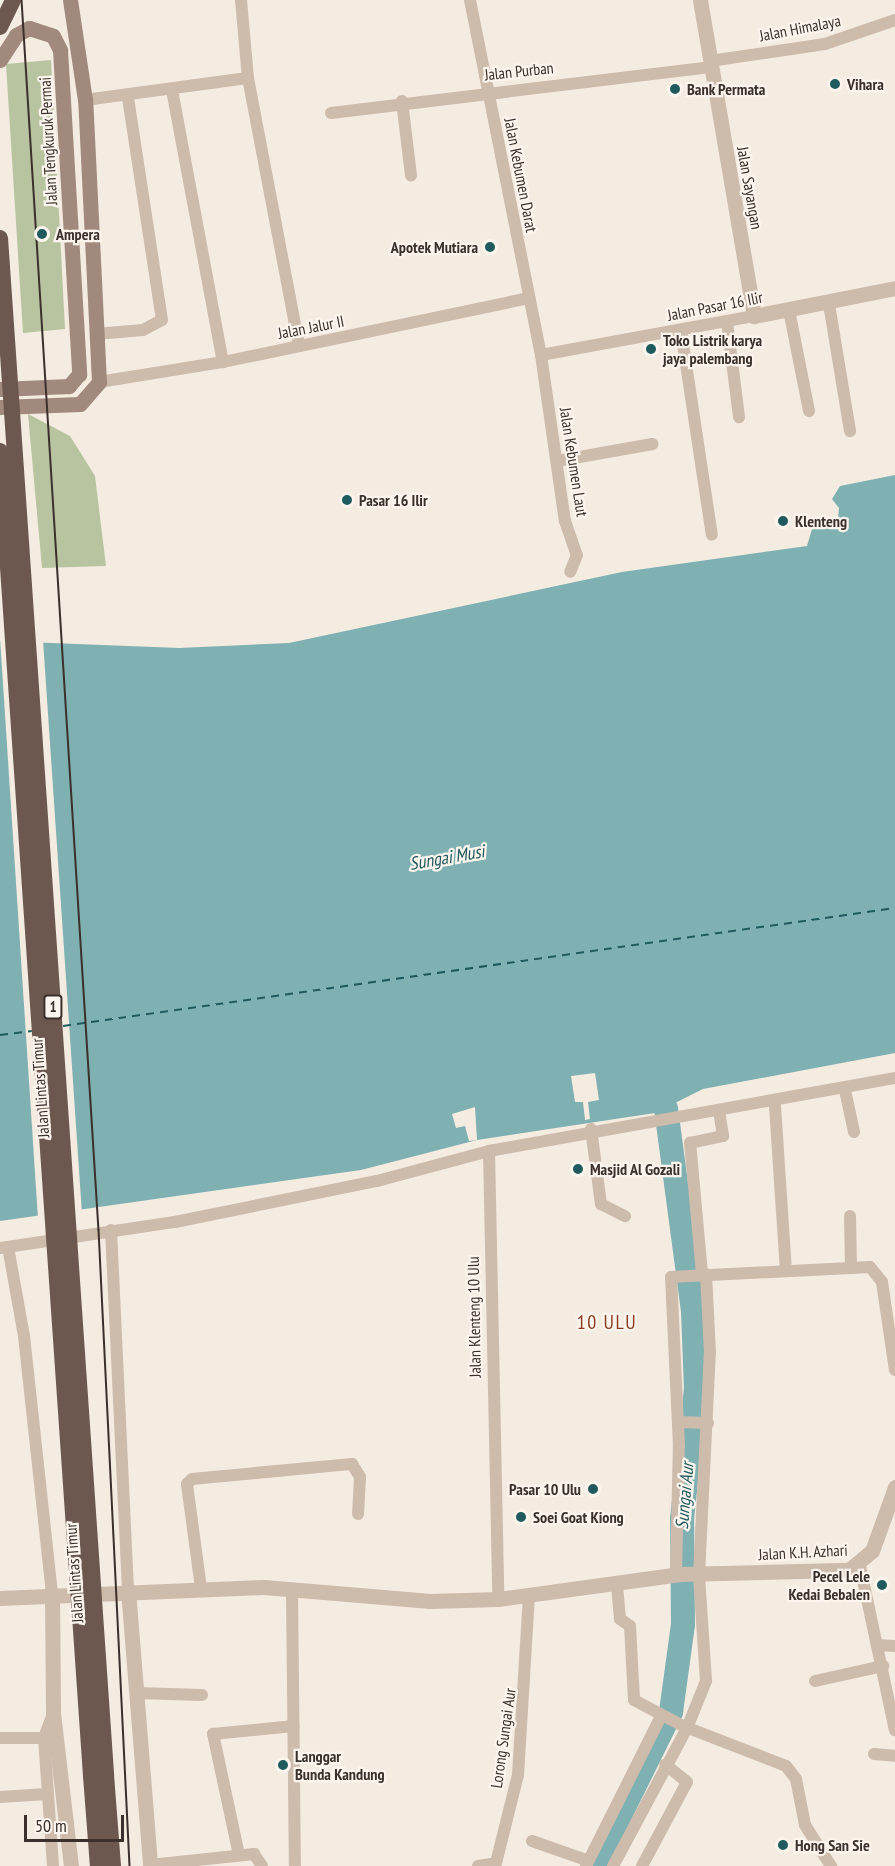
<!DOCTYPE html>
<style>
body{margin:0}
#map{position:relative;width:895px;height:1866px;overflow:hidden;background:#f4ebe1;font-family:"PT Sans Narrow",sans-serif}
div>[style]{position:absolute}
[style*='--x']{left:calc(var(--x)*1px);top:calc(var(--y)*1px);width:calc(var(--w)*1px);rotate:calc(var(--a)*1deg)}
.green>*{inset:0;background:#b8c4a0}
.water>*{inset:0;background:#7fb0b2}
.pier>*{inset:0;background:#f4ebe1}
.river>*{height:24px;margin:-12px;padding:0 12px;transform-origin:12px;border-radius:12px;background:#7fb0b2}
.ferry>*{height:1.5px;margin-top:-0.75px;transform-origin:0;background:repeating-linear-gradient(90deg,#1f5a5e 0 8px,transparent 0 14px)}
.minor>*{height:12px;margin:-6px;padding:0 6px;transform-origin:6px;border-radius:6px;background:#cdbbac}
.tertiary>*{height:15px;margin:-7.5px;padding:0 7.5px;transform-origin:7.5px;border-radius:7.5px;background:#cdbbac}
.secondary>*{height:15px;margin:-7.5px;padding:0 7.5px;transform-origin:7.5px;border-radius:7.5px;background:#a18a7d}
.trunk>*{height:16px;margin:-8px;padding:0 8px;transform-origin:8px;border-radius:8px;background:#6c584f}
.tram>*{height:1.5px;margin:-0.75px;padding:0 0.75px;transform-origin:0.75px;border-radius:0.75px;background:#3b302b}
.trunk-bridge>*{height:16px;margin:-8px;padding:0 8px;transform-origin:8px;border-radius:8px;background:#6c584f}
.dots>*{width:16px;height:16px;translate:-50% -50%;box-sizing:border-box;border:3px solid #fbf5ee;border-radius:50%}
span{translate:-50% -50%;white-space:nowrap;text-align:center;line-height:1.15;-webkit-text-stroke:4.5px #fbf5ee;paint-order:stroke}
.shield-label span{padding:2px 4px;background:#fbf5ee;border:2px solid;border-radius:4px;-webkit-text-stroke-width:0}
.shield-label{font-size:15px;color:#3b302b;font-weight:700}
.street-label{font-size:16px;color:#3b302b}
.poi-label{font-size:16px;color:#3b302b;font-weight:700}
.left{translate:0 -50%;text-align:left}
.right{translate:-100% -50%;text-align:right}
.water-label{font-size:18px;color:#1f5a5e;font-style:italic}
.quarter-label{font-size:20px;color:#8c3b22;letter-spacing:1.5px}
.scale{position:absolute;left:24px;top:1815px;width:100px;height:27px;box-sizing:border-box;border:3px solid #3b302b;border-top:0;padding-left:8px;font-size:18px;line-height:21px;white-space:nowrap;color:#3b302b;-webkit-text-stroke:4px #fbf5ee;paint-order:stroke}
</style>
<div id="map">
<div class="green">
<div style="clip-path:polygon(51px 60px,65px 329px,23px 333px,6px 64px)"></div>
<div style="clip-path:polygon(28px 414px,70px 436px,95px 476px,106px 566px,42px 568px)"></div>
</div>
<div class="water">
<div style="clip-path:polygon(895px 475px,895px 1053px,703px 1089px,655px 1113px,477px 1140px,361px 1170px,0 1221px,0 641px,179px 648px,289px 643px,622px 572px,807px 546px,812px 529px,838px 519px,839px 508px,832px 499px,840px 486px)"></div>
</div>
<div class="pier">
<div style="clip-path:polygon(0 638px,43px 640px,82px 1214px,38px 1219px)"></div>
<div style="clip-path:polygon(595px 1073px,599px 1100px,588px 1102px,590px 1119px,585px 1120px,583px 1102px,575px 1102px,571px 1076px)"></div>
<div style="clip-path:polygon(475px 1107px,477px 1140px,469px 1141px,465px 1126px,456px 1128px,452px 1114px)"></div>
</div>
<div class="river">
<div style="--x:595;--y:1866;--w:172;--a:-63.7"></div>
<div style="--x:671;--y:1712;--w:89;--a:-82.2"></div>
<div style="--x:683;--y:1624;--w:105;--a:-90.5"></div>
<div style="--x:682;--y:1519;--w:131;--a:-83.9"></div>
<div style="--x:696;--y:1389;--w:78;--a:-92.2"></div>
<div style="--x:693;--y:1311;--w:204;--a:-97.6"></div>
</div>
<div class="ferry">
<div style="--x:63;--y:1026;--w:840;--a:-8.07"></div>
<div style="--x:0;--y:1035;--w:32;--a:-7"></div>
</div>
<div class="minor">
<div style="--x:241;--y:0;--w:78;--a:84.9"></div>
<div style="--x:248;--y:78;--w:273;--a:79.2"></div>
<div style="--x:470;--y:0;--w:362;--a:78.7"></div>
<div style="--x:541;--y:355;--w:168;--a:81.8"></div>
<div style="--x:565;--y:521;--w:36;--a:71"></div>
<div style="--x:577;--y:555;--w:18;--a:112"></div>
<div style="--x:710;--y:61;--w:116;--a:-8.4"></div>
<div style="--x:825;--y:44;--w:74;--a:-18.9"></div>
<div style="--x:172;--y:90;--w:277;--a:79.4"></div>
<div style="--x:85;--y:100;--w:164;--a:-7.7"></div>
<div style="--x:402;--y:101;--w:75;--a:83.1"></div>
<div style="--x:331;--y:113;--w:382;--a:-6.9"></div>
<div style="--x:829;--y:304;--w:129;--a:80.6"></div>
<div style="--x:789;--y:310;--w:103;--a:78.8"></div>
<div style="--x:727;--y:322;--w:96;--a:82.8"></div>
<div style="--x:681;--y:331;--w:206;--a:81.4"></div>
<div style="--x:96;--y:334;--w:47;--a:-4.9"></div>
<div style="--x:143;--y:330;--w:21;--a:-28"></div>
<div style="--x:162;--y:320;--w:226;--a:-98.7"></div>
<div style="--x:541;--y:355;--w:217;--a:-10.4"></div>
<div style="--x:99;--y:382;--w:126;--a:-9.2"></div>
<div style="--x:223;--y:362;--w:313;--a:-11.8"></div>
<div style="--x:557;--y:461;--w:97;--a:-10.1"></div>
<div style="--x:845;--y:1090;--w:43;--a:77.9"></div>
<div style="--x:775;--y:1106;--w:164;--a:86.2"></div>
<div style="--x:591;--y:1129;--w:76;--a:82.4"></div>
<div style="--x:601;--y:1204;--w:27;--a:27"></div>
<div style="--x:489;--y:1151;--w:413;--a:-10.2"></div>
<div style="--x:850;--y:1216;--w:52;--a:88.9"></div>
<div style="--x:111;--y:1230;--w:360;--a:87.3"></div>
<div style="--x:8;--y:1247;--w:90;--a:79.8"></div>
<div style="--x:24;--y:1336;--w:260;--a:83.8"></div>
<div style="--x:0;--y:1248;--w:177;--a:-8.5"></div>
<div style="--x:175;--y:1222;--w:206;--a:-11.5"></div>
<div style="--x:377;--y:1181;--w:116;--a:-15"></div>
<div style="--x:489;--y:1151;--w:448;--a:88.8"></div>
<div style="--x:702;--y:1274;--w:132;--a:-95.2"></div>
<div style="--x:690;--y:1143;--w:34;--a:-12"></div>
<div style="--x:723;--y:1136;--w:20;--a:-99"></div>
<div style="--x:678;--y:1422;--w:30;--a:2"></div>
<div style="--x:860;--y:1566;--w:168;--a:78"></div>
<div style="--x:676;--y:1574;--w:128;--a:-88.7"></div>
<div style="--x:679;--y:1446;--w:169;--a:-92.7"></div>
<div style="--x:671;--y:1277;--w:199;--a:-2.9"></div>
<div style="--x:870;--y:1267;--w:19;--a:51"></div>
<div style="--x:882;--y:1282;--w:89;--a:81.6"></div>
<div style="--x:617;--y:1585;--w:34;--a:85"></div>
<div style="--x:620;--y:1619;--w:12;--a:35"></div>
<div style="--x:630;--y:1626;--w:74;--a:86.9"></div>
<div style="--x:634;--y:1700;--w:55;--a:28"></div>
<div style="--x:683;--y:1726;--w:110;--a:21.2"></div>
<div style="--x:786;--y:1766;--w:16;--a:52"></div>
<div style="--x:796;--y:1779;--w:47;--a:78.9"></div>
<div style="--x:805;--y:1825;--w:49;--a:57.6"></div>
<div style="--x:201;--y:1588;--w:105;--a:-97.7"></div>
<div style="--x:187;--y:1484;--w:7;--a:-45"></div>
<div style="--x:192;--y:1479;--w:161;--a:-5.4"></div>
<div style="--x:352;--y:1464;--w:15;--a:58"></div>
<div style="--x:360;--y:1477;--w:37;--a:93"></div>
<div style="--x:292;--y:1589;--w:277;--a:89.4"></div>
<div style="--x:877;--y:1645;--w:18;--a:3"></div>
<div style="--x:815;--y:1681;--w:70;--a:-12.4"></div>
<div style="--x:136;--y:1693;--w:66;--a:1.7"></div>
<div style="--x:0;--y:1738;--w:50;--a:0"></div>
<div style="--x:874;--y:1754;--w:21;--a:5"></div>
<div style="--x:0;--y:1797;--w:47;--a:-3.7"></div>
<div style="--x:532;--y:1841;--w:60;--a:19.3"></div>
<div style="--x:239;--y:1855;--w:124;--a:-102.1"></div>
<div style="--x:213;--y:1734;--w:81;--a:-5.6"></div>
<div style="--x:150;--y:1865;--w:105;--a:-6"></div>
<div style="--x:254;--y:1854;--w:14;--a:56"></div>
<div style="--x:53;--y:1866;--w:128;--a:-94"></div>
<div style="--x:44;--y:1738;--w:27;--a:-70"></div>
<div style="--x:478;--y:1866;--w:18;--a:-9"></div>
<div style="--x:496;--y:1863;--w:91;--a:-76"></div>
<div style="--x:518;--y:1775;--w:178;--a:-86.5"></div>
<div style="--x:586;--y:1866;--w:168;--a:-63.4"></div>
<div style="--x:613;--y:1866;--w:157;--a:-61.8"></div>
<div style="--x:687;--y:1728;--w:51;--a:-68"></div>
<div style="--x:706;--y:1681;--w:106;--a:-93.8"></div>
<div style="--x:699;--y:1575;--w:222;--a:-87.2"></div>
<div style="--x:710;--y:1353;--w:79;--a:-92.9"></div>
<div style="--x:642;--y:1866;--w:95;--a:-61.8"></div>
<div style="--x:687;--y:1782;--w:28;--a:-141"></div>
</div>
<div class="tertiary">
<div style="--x:700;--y:0;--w:321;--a:80.3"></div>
<div style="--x:754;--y:316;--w:144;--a:-11.2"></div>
<div style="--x:128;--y:1590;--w:277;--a:85.4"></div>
<div style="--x:52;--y:1594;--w:119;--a:89.5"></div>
<div style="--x:53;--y:1713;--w:154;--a:83.3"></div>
<div style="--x:0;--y:1598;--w:264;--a:-2.4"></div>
<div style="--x:264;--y:1587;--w:167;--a:4.8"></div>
<div style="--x:430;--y:1601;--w:68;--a:-1.7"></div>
<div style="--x:498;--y:1599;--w:184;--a:-7.8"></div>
<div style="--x:680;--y:1574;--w:169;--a:-1.4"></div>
<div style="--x:849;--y:1570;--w:30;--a:-40"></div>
<div style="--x:872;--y:1551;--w:68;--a:-70.2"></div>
</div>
<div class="secondary">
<div style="--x:0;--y:60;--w:30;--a:-57"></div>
<div style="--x:16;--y:35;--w:15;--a:-28"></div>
<div style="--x:29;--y:28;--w:25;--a:18"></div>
<div style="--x:53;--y:36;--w:16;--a:63"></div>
<div style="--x:60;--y:50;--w:325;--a:86.6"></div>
<div style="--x:79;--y:374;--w:16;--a:130"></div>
<div style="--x:69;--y:386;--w:69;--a:177.5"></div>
<div style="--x:0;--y:407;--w:80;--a:-2.1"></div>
<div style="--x:80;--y:404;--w:29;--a:-49"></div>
<div style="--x:99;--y:382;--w:282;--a:-92.8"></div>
<div style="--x:85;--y:100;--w:101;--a:-98.5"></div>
</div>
<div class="trunk">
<div style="--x:0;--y:27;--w:30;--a:-64"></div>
<div style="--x:106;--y:1775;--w:91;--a:85.6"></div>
<div style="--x:91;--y:1776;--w:90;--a:85.6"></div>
</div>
<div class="tram">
<div style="--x:22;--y:0;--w:1232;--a:86.42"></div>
<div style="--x:99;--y:1230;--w:637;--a:87.21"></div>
</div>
<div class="trunk-bridge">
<div style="--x:0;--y:238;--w:1541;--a:86.05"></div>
<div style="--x:0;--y:451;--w:1328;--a:86.07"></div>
</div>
<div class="dots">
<div style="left:835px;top:84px;background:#1f5a5e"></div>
<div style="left:675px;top:89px;background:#1f5a5e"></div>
<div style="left:42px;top:234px;background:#1f5a5e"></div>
<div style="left:490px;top:247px;background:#1f5a5e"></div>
<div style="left:651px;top:349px;background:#1f5a5e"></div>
<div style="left:347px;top:500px;background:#1f5a5e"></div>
<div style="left:783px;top:521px;background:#1f5a5e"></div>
<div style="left:578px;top:1169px;background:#1f5a5e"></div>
<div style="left:593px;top:1489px;background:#1f5a5e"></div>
<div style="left:521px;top:1517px;background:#1f5a5e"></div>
<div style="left:882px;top:1585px;background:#1f5a5e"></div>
<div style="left:283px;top:1765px;background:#1f5a5e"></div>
<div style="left:783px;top:1845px;background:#1f5a5e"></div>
</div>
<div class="shield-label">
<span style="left:53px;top:1007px">1</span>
</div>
<div class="street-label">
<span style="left:800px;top:28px;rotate:-11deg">Jalan Himalaya</span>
<span style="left:519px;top:71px;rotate:-6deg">Jalan Purban</span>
<span style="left:48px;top:141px;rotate:-93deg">Jalan Tengkuruk Permai</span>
<span style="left:521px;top:175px;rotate:79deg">Jalan Kebumen Darat</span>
<span style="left:750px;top:188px;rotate:80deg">Jalan Sayangan</span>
<span style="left:715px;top:306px;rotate:-11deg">Jalan Pasar 16 Ilir</span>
<span style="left:311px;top:327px;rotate:-11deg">Jalan Jalur II</span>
<span style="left:574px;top:462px;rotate:81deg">Jalan Kebumen Laut</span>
<span style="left:40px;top:1088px;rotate:-94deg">Jalan Lintas Timur</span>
<span style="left:474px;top:1317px;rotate:-91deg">Jalan Klenteng 10 Ulu</span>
<span style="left:803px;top:1552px;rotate:-3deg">Jalan K.H. Azhari</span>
<span style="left:74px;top:1573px;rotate:-94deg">Jalan Lintas Timur</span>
<span style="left:503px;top:1738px;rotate:-82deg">Lorong Sungai Aur</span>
</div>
<div class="poi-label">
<span class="left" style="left:847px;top:84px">Vihara</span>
<span class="left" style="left:687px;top:89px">Bank Permata</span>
<span class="left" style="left:56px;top:234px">Ampera</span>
<span class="right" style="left:478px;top:247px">Apotek Mutiara</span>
<span class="left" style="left:663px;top:349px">Toko Listrik karya<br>jaya palembang</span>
<span class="left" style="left:359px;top:500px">Pasar 16 Ilir</span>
<span class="left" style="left:795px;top:521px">Klenteng</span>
<span class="left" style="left:590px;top:1169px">Masjid Al Gozali</span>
<span class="right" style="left:581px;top:1489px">Pasar 10 Ulu</span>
<span class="left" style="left:533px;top:1517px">Soei Goat Kiong</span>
<span class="right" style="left:870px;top:1585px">Pecel Lele<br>Kedai Bebalen</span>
<span class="left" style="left:295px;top:1765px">Langgar<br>Bunda Kandung</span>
<span class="left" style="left:795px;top:1845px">Hong San Sie</span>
</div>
<div class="water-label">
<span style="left:447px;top:858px;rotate:-10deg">Sungai Musi</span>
<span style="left:685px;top:1496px;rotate:-85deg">Sungai Aur</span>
</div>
<div class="quarter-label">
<span style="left:607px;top:1322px">10 ULU</span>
</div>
<div class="scale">50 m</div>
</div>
